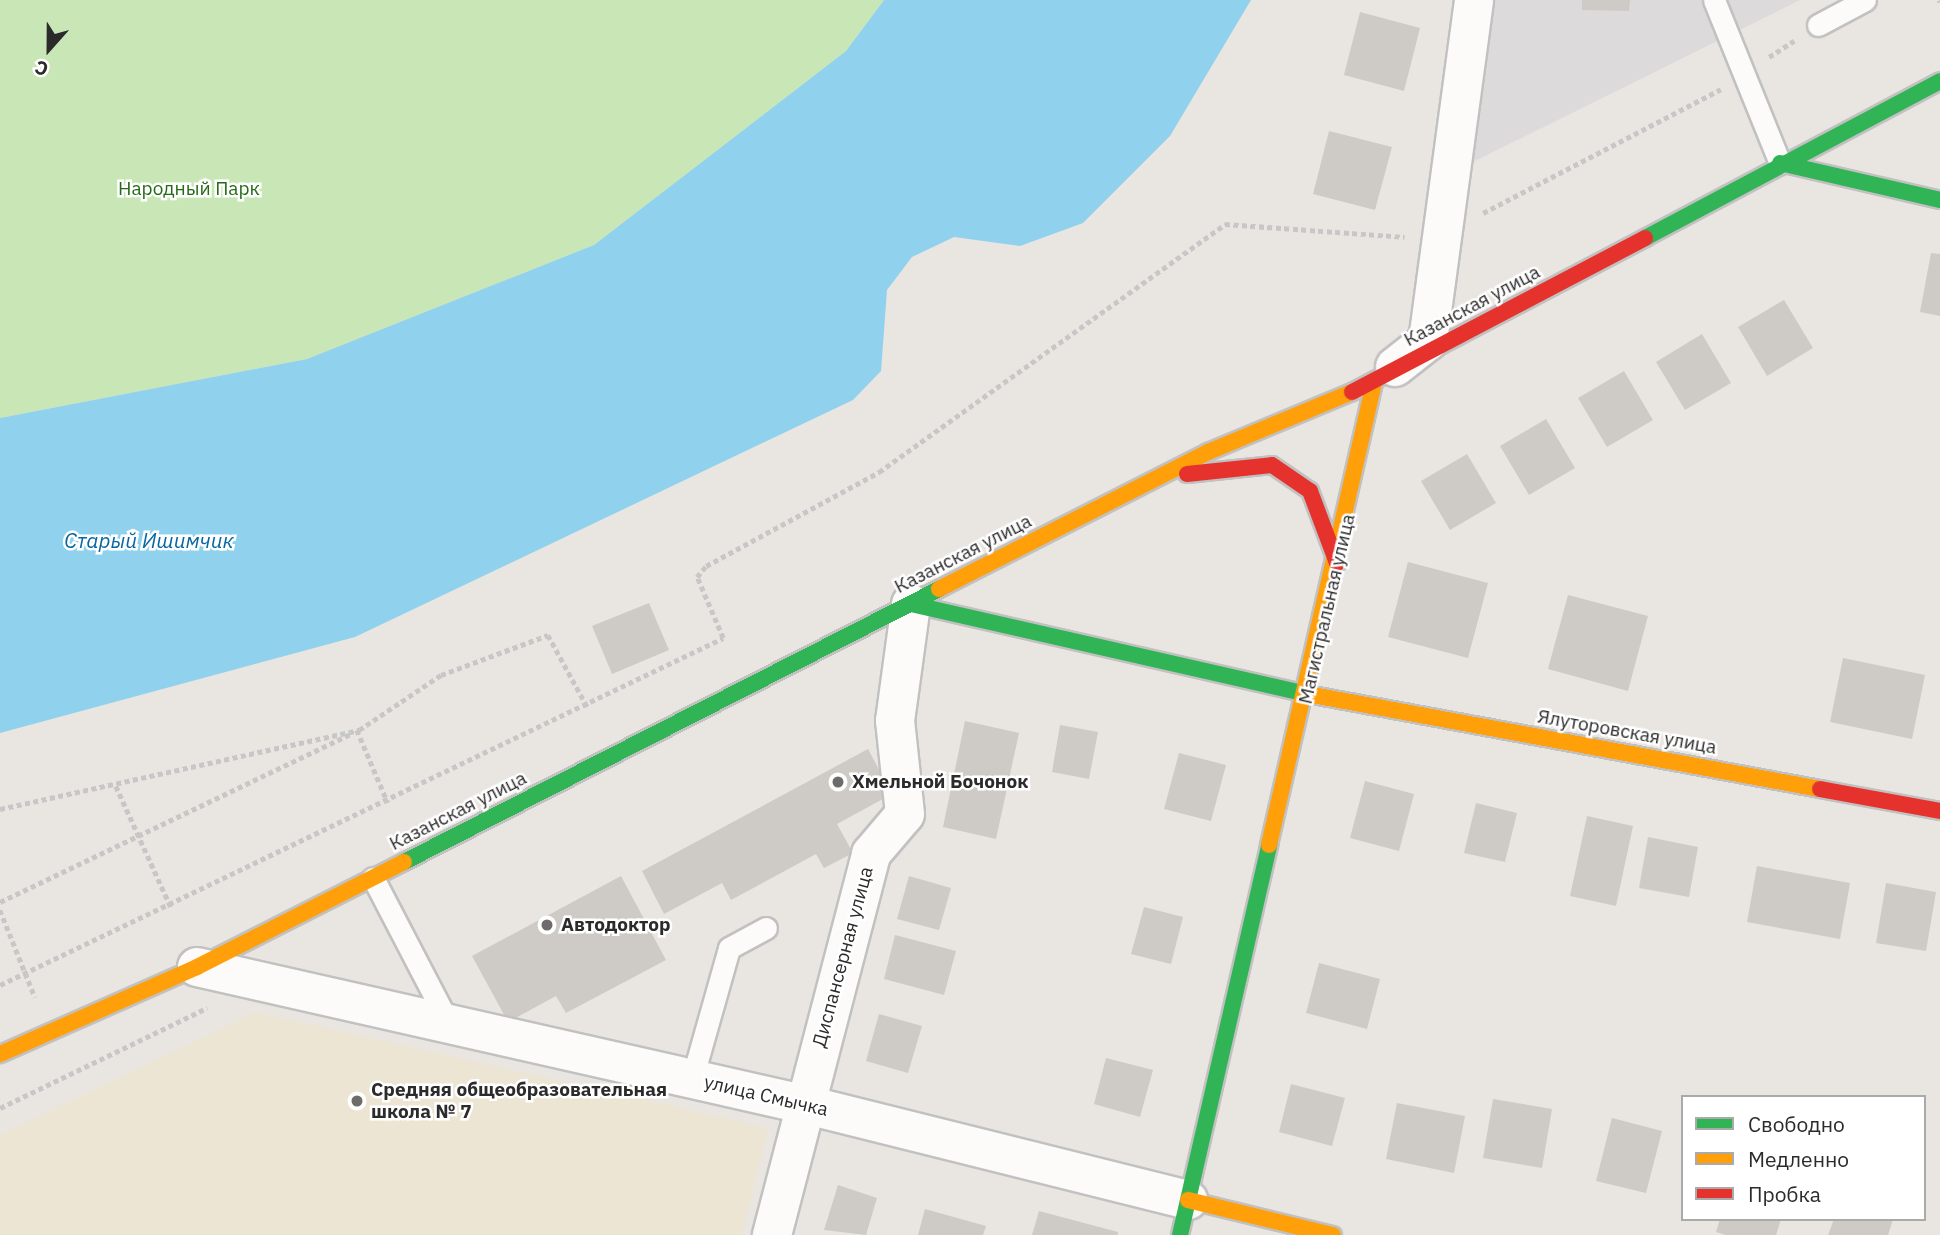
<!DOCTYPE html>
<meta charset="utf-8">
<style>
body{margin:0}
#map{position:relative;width:1940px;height:1235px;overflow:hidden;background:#e9e5e0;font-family:"IBM Plex Sans",sans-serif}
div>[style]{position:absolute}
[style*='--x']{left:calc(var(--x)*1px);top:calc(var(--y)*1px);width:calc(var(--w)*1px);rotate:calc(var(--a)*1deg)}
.industrial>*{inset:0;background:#dddadc}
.education>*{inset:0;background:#ede5d4}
.green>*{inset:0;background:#c9e6b7}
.water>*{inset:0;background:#90d2ee}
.building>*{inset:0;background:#cecbc7}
.path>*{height:4.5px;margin-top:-2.25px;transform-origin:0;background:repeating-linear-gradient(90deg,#c8c7c7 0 5px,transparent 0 8.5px)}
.roads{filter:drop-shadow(2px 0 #c2c1c2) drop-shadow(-2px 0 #c2c1c2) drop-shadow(0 2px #c2c1c2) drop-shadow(0 -2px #c2c1c2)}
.lane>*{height:21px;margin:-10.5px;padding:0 10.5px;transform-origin:10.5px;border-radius:10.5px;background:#fcfbfa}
.street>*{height:38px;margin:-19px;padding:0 19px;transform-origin:19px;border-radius:19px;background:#fcfbfa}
.fast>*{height:16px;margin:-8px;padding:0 8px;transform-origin:8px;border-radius:8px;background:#30b455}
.slow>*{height:16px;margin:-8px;padding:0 8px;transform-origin:8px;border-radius:8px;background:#ff9f0a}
.jam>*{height:16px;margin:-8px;padding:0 8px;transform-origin:8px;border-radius:8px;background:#e5322d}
.dots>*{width:19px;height:19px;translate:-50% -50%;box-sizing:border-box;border:4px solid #fff;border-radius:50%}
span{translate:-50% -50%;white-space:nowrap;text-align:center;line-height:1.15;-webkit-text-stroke:5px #fff;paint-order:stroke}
.park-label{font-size:19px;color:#256b17}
.street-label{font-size:19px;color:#2b2b2b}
.poi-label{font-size:19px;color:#2b2b2b;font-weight:700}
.left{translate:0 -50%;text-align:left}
.water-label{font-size:21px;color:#0767a2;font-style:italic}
.legend{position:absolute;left:1681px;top:1095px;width:245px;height:126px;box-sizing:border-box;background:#fff;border:2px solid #aaa;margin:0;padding:9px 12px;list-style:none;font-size:21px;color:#2b2b2b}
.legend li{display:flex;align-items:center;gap:14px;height:35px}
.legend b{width:35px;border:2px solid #aaa}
.north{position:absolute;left:14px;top:14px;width:70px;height:70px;-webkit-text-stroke:5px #fff;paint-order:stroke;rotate:201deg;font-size:19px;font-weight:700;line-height:28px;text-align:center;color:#2b2b2b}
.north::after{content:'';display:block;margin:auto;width:24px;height:32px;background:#2b2b2b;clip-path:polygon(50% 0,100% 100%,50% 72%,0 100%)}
</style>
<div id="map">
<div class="industrial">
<div style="clip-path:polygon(1495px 0,1800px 0,1473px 162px)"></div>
</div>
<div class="education">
<div style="clip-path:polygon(256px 1012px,768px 1128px,742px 1235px,0 1235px,0 1135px)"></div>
</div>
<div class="green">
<div style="clip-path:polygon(0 0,884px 0,846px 51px,594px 245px,307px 359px,0 418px)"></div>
</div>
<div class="water">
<div style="clip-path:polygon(884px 0,1251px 0,1170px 136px,1083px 223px,1020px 246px,954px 237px,912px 257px,887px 290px,881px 371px,853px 400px,355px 637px,0 733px,0 418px,307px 359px,594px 245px,846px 51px)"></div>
</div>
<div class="building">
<div style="clip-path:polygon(1582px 0,1630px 0,1629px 11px,1582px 10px)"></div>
<div style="clip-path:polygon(1360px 12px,1420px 28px,1404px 91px,1344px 75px)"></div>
<div style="clip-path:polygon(1329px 131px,1392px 147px,1375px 210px,1313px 194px)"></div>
<div style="clip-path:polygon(1931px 253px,1940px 254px,1940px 316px,1920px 312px)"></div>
<div style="clip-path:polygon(1784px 300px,1813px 348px,1767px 376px,1738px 327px)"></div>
<div style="clip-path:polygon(1702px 334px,1731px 383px,1685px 410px,1656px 362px)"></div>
<div style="clip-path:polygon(1624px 371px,1653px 420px,1607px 447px,1578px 398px)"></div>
<div style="clip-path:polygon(1546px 419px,1575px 468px,1529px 495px,1500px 446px)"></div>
<div style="clip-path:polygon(1467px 454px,1496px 503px,1450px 530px,1421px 481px)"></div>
<div style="clip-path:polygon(1408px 562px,1488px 583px,1468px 658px,1388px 637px)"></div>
<div style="clip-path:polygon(1568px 595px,1648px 616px,1628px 691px,1548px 669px)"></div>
<div style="clip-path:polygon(649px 603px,669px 650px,612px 674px,592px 626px)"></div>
<div style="clip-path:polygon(1843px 658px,1925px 675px,1912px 739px,1830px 722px)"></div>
<div style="clip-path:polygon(965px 721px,1019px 733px,996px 839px,943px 827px)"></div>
<div style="clip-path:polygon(1060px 725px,1098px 732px,1089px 779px,1052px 772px)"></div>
<div style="clip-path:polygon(868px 749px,892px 794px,837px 824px,853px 853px,824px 868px,816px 854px,731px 900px,722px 883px,664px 914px,642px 871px)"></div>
<div style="clip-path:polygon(1179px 753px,1226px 765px,1211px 821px,1164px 809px)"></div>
<div style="clip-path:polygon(1365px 781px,1414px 794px,1399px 851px,1350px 838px)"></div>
<div style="clip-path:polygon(1476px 803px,1517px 813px,1505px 862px,1464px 853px)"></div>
<div style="clip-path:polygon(1587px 816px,1633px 826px,1616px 906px,1570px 896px)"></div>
<div style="clip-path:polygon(1648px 837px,1698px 847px,1689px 897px,1639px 888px)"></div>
<div style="clip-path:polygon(1757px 866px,1850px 883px,1840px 939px,1747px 922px)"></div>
<div style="clip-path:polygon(621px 876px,666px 960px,566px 1013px,556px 996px,508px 1022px,472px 956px)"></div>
<div style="clip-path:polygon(909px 876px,951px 888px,939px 930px,897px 919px)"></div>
<div style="clip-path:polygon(1886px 883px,1936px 892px,1926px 951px,1876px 943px)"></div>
<div style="clip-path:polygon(1144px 907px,1183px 917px,1171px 964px,1131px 954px)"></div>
<div style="clip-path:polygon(895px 935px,956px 951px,944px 995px,884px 979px)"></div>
<div style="clip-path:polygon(1319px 963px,1380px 979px,1367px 1029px,1306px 1013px)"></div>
<div style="clip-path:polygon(879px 1014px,922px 1026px,908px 1073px,866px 1061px)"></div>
<div style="clip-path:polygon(1106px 1058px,1153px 1070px,1140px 1117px,1094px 1104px)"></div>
<div style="clip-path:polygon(1291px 1084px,1345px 1098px,1332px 1146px,1279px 1132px)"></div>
<div style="clip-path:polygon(1493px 1099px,1552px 1109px,1542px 1168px,1483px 1158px)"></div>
<div style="clip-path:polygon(1397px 1103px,1465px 1116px,1454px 1173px,1386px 1159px)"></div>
<div style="clip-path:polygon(1612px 1118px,1662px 1131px,1646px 1193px,1596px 1181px)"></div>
<div style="clip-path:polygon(838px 1185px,877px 1198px,866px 1235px,824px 1230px)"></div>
<div style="clip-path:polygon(925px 1209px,986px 1226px,983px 1235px,918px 1235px)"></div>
<div style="clip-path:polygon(1039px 1211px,1118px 1232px,1118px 1235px,1032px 1235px)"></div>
<div style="clip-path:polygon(1720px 1219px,1781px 1219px,1776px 1235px,1726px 1235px,1716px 1232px)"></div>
<div style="clip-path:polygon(1834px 1219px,1893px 1219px,1888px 1235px,1828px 1235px)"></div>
</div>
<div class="path">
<div style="--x:1939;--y:0;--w:2;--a:63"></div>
<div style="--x:1769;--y:57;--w:30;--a:-33"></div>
<div style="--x:1483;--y:213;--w:268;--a:-27.5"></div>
<div style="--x:357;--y:730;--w:79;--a:67"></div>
<div style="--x:116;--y:786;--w:133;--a:65.6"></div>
<div style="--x:0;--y:809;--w:368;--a:-12.4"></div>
<div style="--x:359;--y:730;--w:99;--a:-33.9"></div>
<div style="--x:441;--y:675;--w:114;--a:-20.5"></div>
<div style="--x:548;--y:635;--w:83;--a:61.3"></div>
<div style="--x:0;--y:902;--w:388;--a:-25.6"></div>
<div style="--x:0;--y:910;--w:94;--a:68.1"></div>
<div style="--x:0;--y:985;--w:802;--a:-25.64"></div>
<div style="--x:723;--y:638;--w:66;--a:-113.1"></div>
<div style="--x:697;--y:577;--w:14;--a:-51"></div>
<div style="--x:706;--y:566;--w:197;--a:-28.5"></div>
<div style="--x:879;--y:472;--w:426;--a:-35.6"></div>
<div style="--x:1225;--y:224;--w:180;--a:4.1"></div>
<div style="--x:0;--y:1108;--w:230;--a:-25.8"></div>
</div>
<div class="roads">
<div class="lane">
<div style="--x:1714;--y:0;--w:176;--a:68"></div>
<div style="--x:1818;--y:25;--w:53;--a:-28"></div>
<div style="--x:373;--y:878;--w:165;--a:62.5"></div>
<div style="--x:692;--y:1079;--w:136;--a:-74.2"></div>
<div style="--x:729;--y:948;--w:42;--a:-28.4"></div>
</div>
<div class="street">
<div style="--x:1395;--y:367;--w:42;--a:-38.2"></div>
<div style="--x:1428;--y:341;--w:344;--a:-82.3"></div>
<div style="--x:197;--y:967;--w:621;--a:12.74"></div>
<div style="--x:803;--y:1104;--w:397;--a:14"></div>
<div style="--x:772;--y:1235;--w:394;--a:-75.4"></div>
<div style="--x:871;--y:854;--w:52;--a:-49.6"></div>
<div style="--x:905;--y:814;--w:94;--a:-96.1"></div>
<div style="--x:895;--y:721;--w:118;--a:-82.2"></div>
</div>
<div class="fast">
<div style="--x:1780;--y:163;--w:164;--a:13"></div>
<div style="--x:1645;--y:238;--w:334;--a:-28"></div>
<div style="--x:911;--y:604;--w:406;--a:12.8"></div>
<div style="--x:404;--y:862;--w:601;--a:-27.03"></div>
<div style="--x:1180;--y:1235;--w:400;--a:-77.1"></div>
</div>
<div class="slow">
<div style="--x:939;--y:589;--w:302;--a:-27"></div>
<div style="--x:1208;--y:452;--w:156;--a:-22.6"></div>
<div style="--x:1307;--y:694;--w:522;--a:10.49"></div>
<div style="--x:1269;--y:845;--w:474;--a:-77.2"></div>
<div style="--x:0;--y:1054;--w:215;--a:-23.8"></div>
<div style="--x:197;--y:967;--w:232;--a:-26.9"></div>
<div style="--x:1188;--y:1200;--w:149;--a:13.6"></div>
</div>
<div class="jam">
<div style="--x:1352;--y:392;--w:331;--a:-27.7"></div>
<div style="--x:1187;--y:474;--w:85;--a:-6"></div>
<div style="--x:1272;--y:465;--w:46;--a:34.4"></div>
<div style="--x:1310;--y:491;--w:77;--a:69.4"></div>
<div style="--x:1820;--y:789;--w:122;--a:10.4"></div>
</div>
</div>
<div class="dots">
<div style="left:838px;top:782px;background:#6e6c6a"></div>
<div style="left:547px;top:925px;background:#6e6c6a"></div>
<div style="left:357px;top:1101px;background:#6e6c6a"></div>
</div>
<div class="park-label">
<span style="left:189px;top:189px">Народный Парк</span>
</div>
<div class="street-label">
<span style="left:1472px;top:306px;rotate:-28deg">Казанская улица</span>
<span style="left:963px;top:554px;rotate:-27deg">Казанская улица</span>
<span style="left:1327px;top:609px;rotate:-77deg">Магистральная улица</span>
<span style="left:1627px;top:732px;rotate:10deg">Ялуторовская улица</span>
<span style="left:458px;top:811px;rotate:-27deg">Казанская улица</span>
<span style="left:843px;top:957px;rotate:-75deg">Диспансерная улица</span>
<span style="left:766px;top:1096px;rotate:13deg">улица Смычка</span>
</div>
<div class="poi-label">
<span class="left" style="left:852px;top:782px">Хмельной Бочонок</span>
<span class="left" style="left:561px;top:925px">Автодоктор</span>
<span class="left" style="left:371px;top:1101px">Средняя общеобразовательная<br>школа № 7</span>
</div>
<div class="water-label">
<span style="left:149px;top:540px">Старый Ишимчик</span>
</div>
<ul class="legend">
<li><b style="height:9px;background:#30b455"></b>Свободно</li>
<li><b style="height:9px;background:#ff9f0a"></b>Медленно</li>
<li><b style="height:9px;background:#e5322d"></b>Пробка</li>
</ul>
<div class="north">С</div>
</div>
